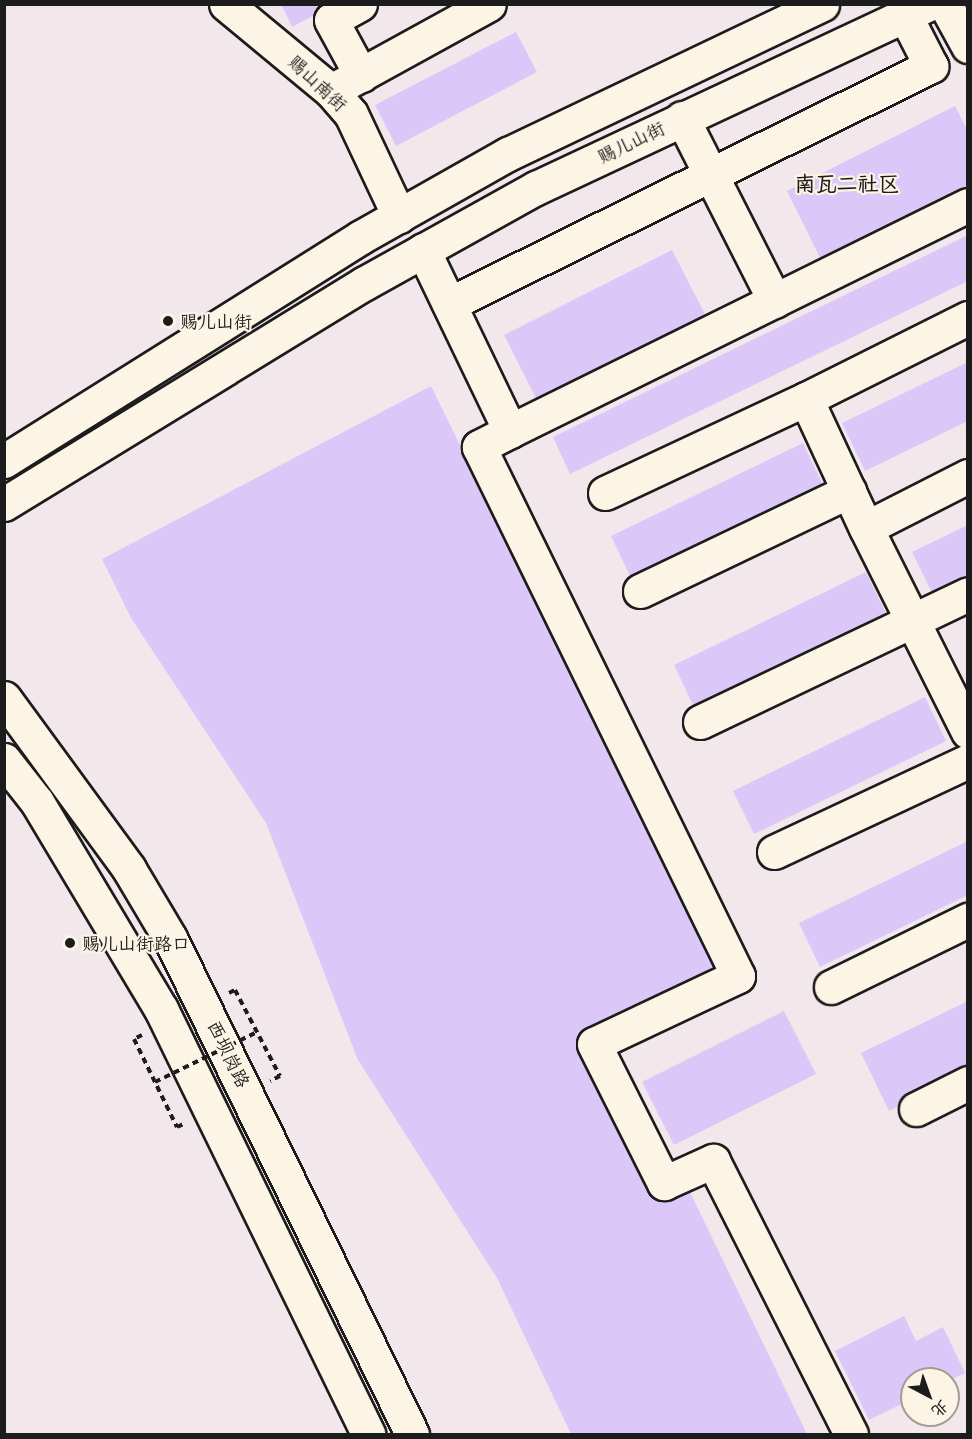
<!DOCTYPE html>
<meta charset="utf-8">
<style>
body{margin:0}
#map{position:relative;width:972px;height:1439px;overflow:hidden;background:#f2e8eb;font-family:Mali,"LXGW WenKai TC",sans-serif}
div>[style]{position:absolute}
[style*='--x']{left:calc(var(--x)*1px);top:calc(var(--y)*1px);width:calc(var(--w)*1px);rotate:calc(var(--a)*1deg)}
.building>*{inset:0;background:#dbc8f9}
.path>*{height:4px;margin-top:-2px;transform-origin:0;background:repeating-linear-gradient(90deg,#1c1c1c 0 6px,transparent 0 10.5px)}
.roads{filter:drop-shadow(2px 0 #1c1c1c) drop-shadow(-2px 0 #1c1c1c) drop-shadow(0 2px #1c1c1c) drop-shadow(0 -2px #1c1c1c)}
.minor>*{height:33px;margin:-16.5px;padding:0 16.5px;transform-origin:16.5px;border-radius:16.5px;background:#fcf5e5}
.major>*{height:33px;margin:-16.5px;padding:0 16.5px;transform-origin:16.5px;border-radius:16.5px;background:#fcf5e5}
.path-bridge>*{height:4px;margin-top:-2px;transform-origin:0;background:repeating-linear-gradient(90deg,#1c1c1c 0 6px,transparent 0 10.5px)}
.dots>*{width:16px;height:16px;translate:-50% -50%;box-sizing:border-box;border:3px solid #fcf5e5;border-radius:50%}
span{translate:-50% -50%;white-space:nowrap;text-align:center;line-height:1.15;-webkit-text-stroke:4.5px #fcf5e5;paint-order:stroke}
.street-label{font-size:18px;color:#1c1c1c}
.poi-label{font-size:18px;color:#1c1c1c}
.left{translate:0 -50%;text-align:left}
.quarter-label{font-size:21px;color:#1c1c1c;font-weight:700}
.frame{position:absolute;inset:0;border:6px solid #1c1c1c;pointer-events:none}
.north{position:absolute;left:900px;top:1367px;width:60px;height:60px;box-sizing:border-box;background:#fcf5e5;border:2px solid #a29e95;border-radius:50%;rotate:139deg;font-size:16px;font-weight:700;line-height:24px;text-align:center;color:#1c1c1c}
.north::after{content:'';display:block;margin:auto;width:21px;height:27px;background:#1c1c1c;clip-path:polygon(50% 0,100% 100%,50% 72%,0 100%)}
</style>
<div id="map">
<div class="building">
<div style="clip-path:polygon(281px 4px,335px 4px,292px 27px)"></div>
<div style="clip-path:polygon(516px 32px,537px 72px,396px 146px,375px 105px)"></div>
<div style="clip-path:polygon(955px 106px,968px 131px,968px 186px,821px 260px,787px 191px)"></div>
<div style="clip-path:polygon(968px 235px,968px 281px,570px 474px,553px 437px)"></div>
<div style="clip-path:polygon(672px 250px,707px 318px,539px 404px,504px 335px)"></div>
<div style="clip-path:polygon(968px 362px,968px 421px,865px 471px,842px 423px)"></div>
<div style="clip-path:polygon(431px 386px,717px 968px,582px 1035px,660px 1202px,689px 1190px,807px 1434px,571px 1434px,497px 1278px,358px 1060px,266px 823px,131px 618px,102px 559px)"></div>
<div style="clip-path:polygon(803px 443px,824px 487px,632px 580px,611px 536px)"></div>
<div style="clip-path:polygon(968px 525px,968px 584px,935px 599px,912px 552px)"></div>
<div style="clip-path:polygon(866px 572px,887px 615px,695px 709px,674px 665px)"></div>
<div style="clip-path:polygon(925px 697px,946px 741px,754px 834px,733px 791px)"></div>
<div style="clip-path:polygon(968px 841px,968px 895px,820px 967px,799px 923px)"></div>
<div style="clip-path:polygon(968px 1001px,968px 1072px,889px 1111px,861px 1053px)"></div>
<div style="clip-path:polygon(784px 1011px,816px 1074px,674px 1145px,642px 1082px)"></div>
<div style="clip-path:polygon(904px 1316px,916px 1341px,943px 1327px,965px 1373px,948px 1381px,912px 1379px,912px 1399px,869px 1420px,835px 1351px)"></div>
</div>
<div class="path">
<div style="--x:229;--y:993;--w:7;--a:-27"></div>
<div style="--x:235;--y:990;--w:97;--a:62.4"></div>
<div style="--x:280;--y:1076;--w:11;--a:153"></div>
<div style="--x:142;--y:1035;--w:9;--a:153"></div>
<div style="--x:134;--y:1039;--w:98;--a:64"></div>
<div style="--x:177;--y:1127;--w:10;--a:-24"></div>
</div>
<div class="roads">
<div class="minor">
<div style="--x:226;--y:4;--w:136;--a:39.6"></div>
<div style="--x:331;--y:91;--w:30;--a:49"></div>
<div style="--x:351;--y:114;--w:113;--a:64.8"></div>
<div style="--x:360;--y:4;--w:33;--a:151"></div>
<div style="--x:331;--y:20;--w:63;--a:61.4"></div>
<div style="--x:945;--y:4;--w:48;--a:61.3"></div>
<div style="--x:331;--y:91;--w:180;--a:-28.8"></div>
<div style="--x:682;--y:118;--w:205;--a:63.1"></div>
<div style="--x:423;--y:250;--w:201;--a:64.3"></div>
<div style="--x:510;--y:431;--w:35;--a:153"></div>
<div style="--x:479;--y:447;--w:589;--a:63.91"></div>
<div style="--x:738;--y:976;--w:159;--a:154.7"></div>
<div style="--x:594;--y:1044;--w:156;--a:63.3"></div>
<div style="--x:664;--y:1183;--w:54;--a:-24.2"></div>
<div style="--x:713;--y:1161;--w:306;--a:63.2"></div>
<div style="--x:449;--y:304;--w:538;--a:-26.28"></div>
<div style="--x:931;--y:66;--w:57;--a:-117"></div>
<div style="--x:806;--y:399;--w:181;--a:-26.6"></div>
<div style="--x:510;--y:431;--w:511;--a:-26.26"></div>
<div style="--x:968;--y:476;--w:114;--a:153"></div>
<div style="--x:866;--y:528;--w:228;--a:63.4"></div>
<div style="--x:605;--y:493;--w:222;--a:-25.1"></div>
<div style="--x:806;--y:399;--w:142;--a:65.1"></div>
<div style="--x:640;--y:591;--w:232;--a:-25.6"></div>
<div style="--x:700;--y:722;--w:297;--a:-25.5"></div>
<div style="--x:774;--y:852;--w:214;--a:-25.1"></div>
<div style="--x:831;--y:987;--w:153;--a:-26.1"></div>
<div style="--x:916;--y:1109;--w:58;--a:-26.6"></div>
</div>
<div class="major">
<div style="--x:4;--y:461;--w:421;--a:-32.1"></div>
<div style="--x:361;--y:237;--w:169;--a:-29.5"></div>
<div style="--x:508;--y:154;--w:348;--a:-25.5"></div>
<div style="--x:4;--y:504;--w:423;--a:-31.5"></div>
<div style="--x:365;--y:283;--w:196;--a:-29.1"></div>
<div style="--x:536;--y:188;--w:433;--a:-25.1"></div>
<div style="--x:4;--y:698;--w:212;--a:53.8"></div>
<div style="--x:129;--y:869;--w:80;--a:59.3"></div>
<div style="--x:170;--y:938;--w:552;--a:63.99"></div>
<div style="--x:4;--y:760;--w:53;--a:51.8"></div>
<div style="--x:37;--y:802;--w:241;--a:59.1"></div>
<div style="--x:161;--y:1009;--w:473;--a:64"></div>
</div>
</div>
<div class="path-bridge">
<div style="--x:155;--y:1082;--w:114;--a:-26.1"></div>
</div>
<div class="dots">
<div style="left:168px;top:321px;background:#1c1c1c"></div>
<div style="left:70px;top:943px;background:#1c1c1c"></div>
</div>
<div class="street-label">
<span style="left:318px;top:83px;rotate:43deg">赐山南街</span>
<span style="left:631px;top:142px;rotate:-26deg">赐儿山街</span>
<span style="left:229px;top:1054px;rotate:64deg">西坝岗路</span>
</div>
<div class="poi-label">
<span class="left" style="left:180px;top:321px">赐儿山街</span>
<span class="left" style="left:82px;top:943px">赐儿山街路口</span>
</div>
<div class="quarter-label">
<span style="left:847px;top:183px">南瓦二社区</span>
</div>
<div class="frame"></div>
<div class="north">北</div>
</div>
